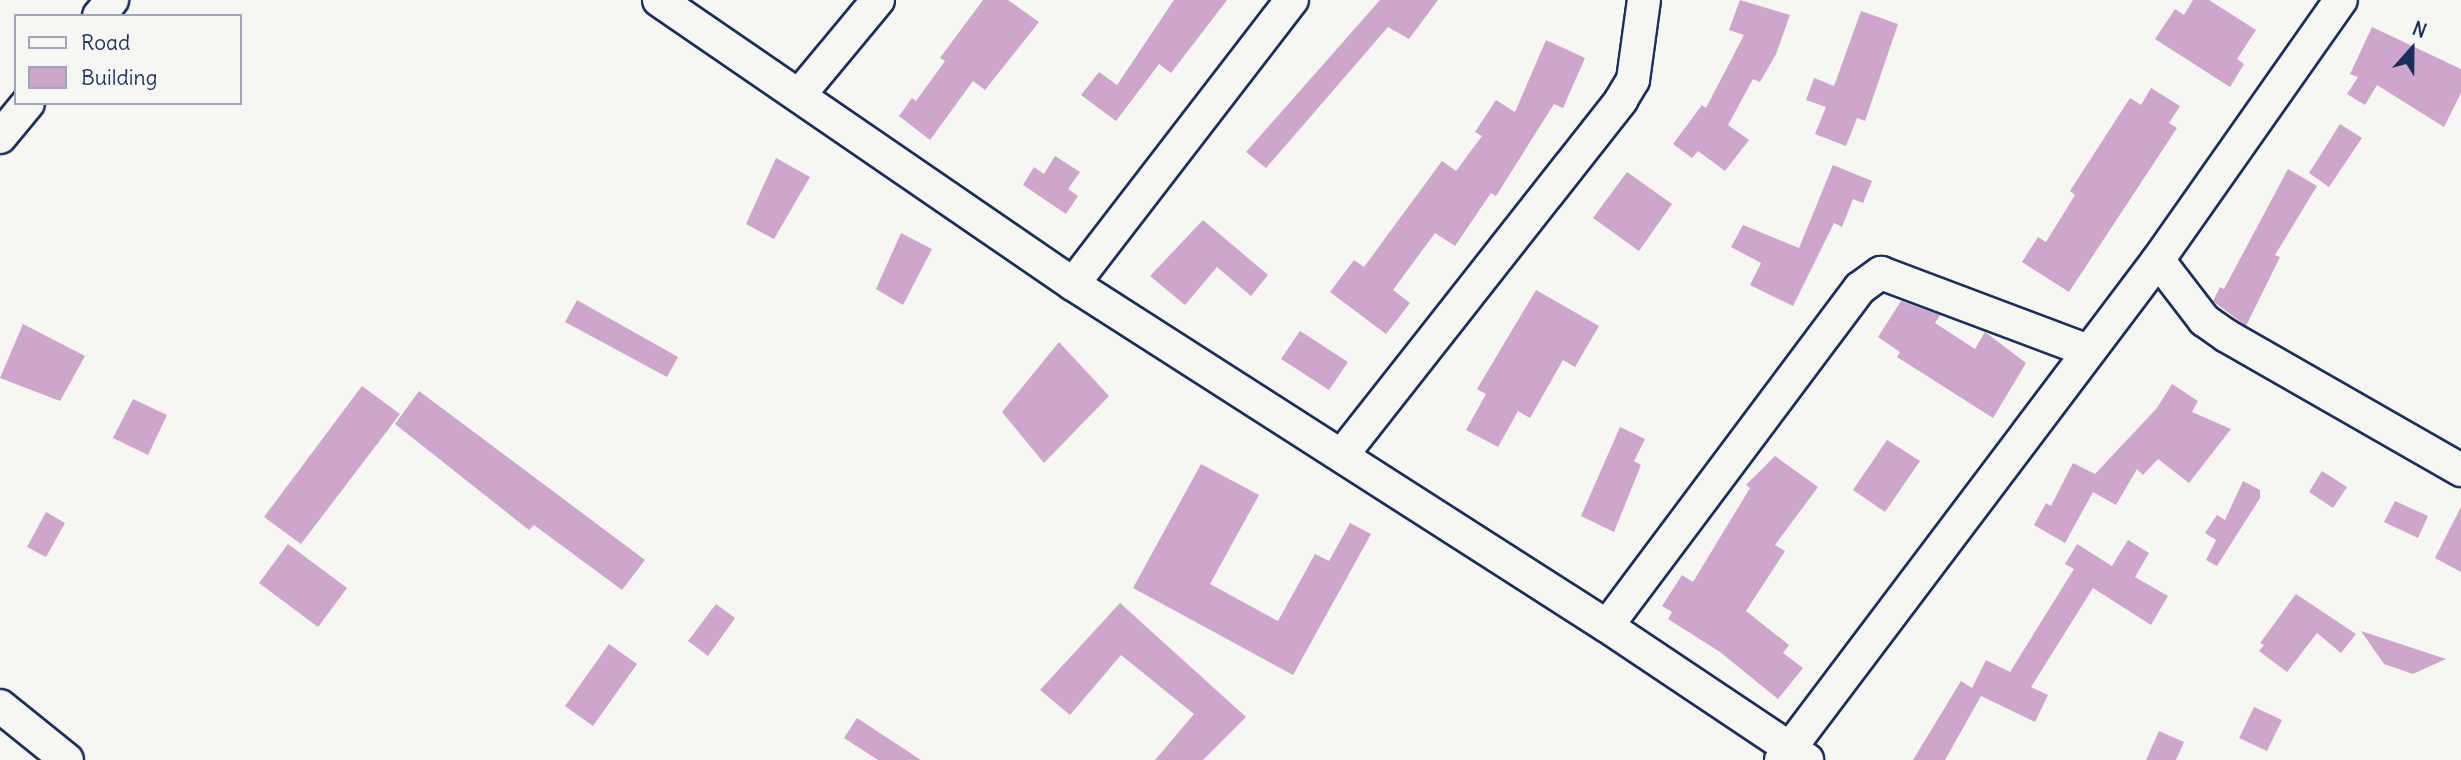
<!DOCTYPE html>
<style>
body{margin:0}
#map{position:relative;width:2461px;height:760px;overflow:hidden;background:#f6f6f2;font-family:Delius,sans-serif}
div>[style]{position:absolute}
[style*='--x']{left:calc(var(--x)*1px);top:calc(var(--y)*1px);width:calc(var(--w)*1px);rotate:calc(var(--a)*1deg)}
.building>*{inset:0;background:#cfa6cb}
.roads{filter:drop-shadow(2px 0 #1b2f5e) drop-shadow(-2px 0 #1b2f5e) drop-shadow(0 2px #1b2f5e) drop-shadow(0 -2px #1b2f5e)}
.minor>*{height:32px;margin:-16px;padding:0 16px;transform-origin:16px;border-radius:16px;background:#f6f6f2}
span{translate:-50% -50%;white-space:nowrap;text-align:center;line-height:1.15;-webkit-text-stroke:6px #f6f6f2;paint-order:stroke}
.legend{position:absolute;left:14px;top:14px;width:228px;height:91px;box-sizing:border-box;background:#f6f6f2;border:2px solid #9ea6b7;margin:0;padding:9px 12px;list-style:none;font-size:21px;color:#1b2f5e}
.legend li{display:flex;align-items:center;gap:14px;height:35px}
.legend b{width:35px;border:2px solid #9ea6b7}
.north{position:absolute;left:2377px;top:14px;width:70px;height:70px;-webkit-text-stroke:5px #f6f6f2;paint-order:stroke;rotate:21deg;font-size:19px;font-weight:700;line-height:28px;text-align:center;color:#1b2f5e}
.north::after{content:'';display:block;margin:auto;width:24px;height:32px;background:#1b2f5e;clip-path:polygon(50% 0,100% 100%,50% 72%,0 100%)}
</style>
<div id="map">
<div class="building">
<i style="clip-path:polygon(983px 0,1008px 0,1039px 22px,985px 90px,973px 81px,930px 140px,899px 116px,912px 98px,916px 101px,945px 61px,940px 58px)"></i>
<i style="clip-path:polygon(1174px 0,1227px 0,1171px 73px,1159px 64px,1116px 121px,1081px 95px,1099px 72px,1117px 85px)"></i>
<i style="clip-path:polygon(1380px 0,1438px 0,1409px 39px,1388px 27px,1266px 168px,1246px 152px)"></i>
<i style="clip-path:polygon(1740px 0,1790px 15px,1776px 54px,1760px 82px,1753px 79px,1728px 125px,1749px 140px,1725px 171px,1698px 151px,1692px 158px,1673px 144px,1702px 105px,1706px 108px,1744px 35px,1729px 30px)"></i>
<i style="clip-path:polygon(2193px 0,2209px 0,2256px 30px,2237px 59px,2244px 64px,2230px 87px,2155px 39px,2175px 9px,2184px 15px)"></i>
<i style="clip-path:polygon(1861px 11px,1898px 24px,1865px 121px,1857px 118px,1846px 146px,1815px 134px,1826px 107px,1806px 100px,1814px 78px,1834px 86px)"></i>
<i style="clip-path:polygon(2372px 27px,2461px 69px,2461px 93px,2444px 127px,2377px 85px,2365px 105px,2347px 94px,2358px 77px,2350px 74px)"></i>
<i style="clip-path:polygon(1546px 40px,1585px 58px,1563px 108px,1554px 104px,1496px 196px,1491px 193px,1455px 246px,1435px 233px,1393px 290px,1410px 303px,1386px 334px,1330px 292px,1354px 260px,1364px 267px,1442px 161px,1456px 171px,1482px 136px,1475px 132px,1496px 100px,1515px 112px)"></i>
<i style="clip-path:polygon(2151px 88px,2180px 106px,2169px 123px,2177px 128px,2069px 292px,2022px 262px,2038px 237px,2046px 242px,2075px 195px,2070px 191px,2130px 98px,2141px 105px)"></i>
<i style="clip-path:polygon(2340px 124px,2362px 138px,2329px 187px,2309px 173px)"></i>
<i style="clip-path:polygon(1055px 156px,1080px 172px,1068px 189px,1078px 196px,1066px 214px,1023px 185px,1034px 167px,1044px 174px)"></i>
<i style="clip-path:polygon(776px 158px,810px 177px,774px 239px,746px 224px)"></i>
<i style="clip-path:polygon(1833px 165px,1872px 181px,1863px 203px,1853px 199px,1842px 227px,1834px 223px,1793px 306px,1750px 285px,1761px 263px,1731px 247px,1743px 225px,1799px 248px)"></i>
<i style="clip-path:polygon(2288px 169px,2317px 186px,2275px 255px,2280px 257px,2246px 326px,2213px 301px,2220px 287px,2224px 289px)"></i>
<i style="clip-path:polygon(1627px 172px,1672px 204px,1639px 251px,1593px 218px)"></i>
<i style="clip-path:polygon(1203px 220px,1268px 275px,1251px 296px,1217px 267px,1185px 305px,1150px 276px)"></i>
<i style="clip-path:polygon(901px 233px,932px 249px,903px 305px,876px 289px)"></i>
<i style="clip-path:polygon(1536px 290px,1599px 326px,1575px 367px,1563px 360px,1530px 418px,1518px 411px,1498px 447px,1466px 430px,1486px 394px,1477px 389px)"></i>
<i style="clip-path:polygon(577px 300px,678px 357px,667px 377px,565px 322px)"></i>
<i style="clip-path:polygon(1901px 301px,1940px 315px,1935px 323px,1975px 349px,1985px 332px,2026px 363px,1993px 418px,1897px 357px,1900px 352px,1878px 337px)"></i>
<i style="clip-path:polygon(23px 324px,85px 356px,60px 401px,0 378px)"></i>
<i style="clip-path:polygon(1300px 331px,1348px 362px,1329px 390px,1281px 359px)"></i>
<i style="clip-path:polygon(1059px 342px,1109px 396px,1044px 463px,1002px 412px)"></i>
<i style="clip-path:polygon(2172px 384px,2198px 401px,2192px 412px,2231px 429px,2189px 483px,2158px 459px,2143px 475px,2137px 469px,2116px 505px,2093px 492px,2065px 543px,2034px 525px,2046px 503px,2051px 506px,2073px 463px,2095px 474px,2157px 408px)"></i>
<i style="clip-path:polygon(362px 386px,400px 414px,301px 544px,264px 517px)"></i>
<i style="clip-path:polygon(419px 391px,645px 560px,622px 590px,534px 525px,529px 530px,395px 424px)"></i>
<i style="clip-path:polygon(133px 399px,167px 415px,148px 455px,113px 438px)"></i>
<i style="clip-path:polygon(1620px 427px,1645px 439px,1634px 461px,1641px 465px,1614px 532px,1581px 516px)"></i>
<i style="clip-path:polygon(1887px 440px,1920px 461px,1885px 512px,1853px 490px)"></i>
<i style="clip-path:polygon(1775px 456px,1818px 487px,1775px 545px,1785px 551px,1746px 611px,1789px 645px,1783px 653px,1803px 668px,1778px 699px,1720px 652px,1668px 619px,1672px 612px,1662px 606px,1682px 575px,1693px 582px,1750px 488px,1746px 485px)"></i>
<i style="clip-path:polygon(1201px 464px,1259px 495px,1210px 584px,1278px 621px,1315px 554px,1329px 561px,1350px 523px,1371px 534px,1293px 675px,1133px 588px)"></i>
<i style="clip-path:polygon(2322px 471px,2347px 487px,2333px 508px,2309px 492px)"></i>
<i style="clip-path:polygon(2243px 481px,2260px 490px,2260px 498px,2217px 566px,2206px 560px,2216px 540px,2205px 533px,2217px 515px,2225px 520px)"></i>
<i style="clip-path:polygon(2395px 501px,2428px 516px,2418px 538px,2384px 522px)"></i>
<i style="clip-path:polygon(2461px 507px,2461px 572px,2435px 558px)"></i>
<i style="clip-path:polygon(46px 512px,65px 523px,46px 557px,27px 547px)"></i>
<i style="clip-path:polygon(2128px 540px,2149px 553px,2135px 577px,2168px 596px,2151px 625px,2093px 588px,2031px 687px,2048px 695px,2035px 722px,1981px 696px,1945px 760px,1913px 760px,1961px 681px,1972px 688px,1986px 660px,2010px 672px,2074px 569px,2065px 564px,2077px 544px,2112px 566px)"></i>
<i style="clip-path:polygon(288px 544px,347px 588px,318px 627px,259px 583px)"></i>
<i style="clip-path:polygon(2296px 594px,2356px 634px,2341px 653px,2317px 633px,2287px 672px,2259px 651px,2264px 645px,2260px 643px)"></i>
<i style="clip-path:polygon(1120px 603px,1246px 717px,1203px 760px,1155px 760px,1194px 714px,1121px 655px,1070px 715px,1040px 690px)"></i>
<i style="clip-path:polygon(716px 604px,735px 618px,708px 656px,688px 641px)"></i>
<i style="clip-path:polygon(2361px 631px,2446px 659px,2413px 674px,2384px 664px)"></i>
<i style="clip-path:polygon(609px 644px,637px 664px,593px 726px,565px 706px)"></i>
<i style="clip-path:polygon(2254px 707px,2282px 720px,2267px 751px,2239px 738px)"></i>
<i style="clip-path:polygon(857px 718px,921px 760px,878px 760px,844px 738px)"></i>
<i style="clip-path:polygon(2159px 731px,2184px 742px,2176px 760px,2146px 760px)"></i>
</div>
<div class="roads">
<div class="minor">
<i style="--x:659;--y:0;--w:502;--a:34.45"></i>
<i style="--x:1073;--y:284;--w:634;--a:32.64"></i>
<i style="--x:1607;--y:626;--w:241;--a:33.8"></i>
<i style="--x:99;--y:16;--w:21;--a:-51"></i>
<i style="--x:800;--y:94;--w:122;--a:-50.3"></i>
<i style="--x:0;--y:137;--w:44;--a:-50.5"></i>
<i style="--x:2158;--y:260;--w:76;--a:52.5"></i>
<i style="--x:2204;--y:320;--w:28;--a:35"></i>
<i style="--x:2227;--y:336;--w:270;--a:29.8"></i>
<i style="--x:1073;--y:284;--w:359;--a:-52.4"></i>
<i style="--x:1342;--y:455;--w:452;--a:-51.8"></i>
<i style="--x:1621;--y:100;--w:23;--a:-59"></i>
<i style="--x:1633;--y:80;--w:81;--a:-82.2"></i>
<i style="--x:1607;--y:626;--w:422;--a:-53.2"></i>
<i style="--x:1860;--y:288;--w:26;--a:-36"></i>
<i style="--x:1881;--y:273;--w:222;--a:20.6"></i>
<i style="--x:0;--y:706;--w:86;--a:38.9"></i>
<i style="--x:1781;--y:760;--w:626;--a:-52.98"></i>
<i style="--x:2158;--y:260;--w:318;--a:-54.9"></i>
</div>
</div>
<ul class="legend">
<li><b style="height:9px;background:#f6f6f2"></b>Road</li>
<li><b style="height:19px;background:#cfa6cb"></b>Building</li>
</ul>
<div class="north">N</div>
</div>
